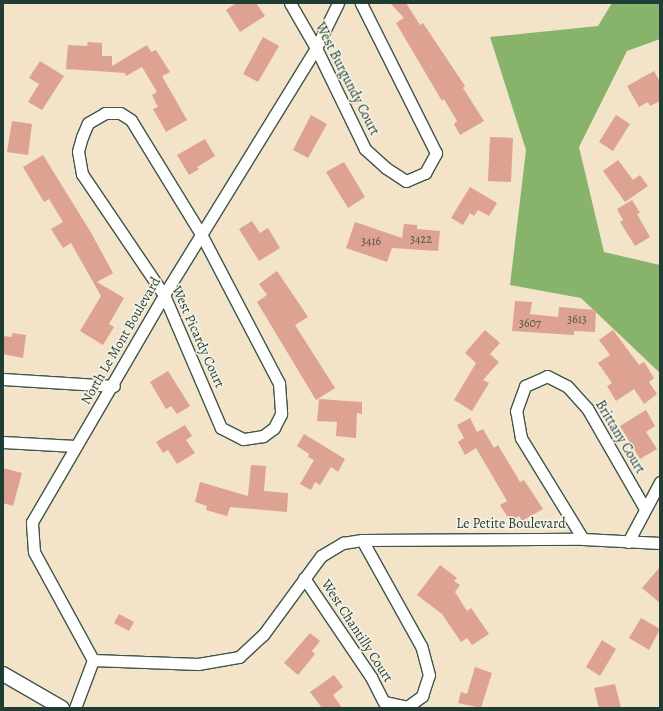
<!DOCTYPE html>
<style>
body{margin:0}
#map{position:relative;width:663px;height:711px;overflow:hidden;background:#f3e3c9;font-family:Alegreya,serif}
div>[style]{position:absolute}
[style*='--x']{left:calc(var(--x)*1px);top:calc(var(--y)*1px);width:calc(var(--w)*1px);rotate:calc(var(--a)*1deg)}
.forest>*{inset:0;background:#88b36b}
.building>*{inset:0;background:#dda291}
.roads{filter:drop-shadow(1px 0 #3f564a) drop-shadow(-1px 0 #3f564a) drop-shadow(0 1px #3f564a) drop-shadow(0 -1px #3f564a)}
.minor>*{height:11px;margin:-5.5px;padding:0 5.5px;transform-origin:5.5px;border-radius:5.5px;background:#fff}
.tertiary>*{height:14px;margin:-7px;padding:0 7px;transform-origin:7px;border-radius:7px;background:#fff}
span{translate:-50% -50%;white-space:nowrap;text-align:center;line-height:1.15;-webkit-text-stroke:3px #f7f3e8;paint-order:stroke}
.number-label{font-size:12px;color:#4e564b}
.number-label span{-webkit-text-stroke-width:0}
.street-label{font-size:14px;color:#1f3d34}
.frame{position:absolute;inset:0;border:4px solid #1f3d34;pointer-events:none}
</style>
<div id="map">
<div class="forest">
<i style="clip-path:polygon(612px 3px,660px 3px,660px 39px,627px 51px,579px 147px,604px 252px,660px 265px,660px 373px,581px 298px,510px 285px,526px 150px,490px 37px,598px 26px)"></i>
</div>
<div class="building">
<i style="clip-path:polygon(236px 3px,256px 3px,265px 16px,240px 32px,226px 10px)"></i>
<i style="clip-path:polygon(390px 3px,406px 3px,420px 25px,423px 23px,465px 86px,463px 88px,484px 121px,460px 135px,454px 124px,457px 121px,444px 99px,442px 101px,396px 23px,404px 18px)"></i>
<i style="clip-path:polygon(263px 37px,279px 46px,258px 82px,243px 74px)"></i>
<i style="clip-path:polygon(88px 42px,102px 43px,102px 56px,112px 56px,112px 66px,147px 45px,151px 52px,156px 50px,170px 72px,162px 76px,187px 120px,166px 132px,153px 109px,158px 107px,152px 95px,157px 92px,142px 67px,126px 76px,125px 73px,66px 69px,68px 45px,87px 46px)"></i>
<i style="clip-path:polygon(40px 61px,64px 76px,42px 110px,28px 102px,39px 84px,29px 78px)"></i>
<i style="clip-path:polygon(654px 71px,660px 82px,660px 101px,650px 106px,648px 102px,639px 107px,627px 86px)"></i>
<i style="clip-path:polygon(311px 115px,327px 124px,308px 158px,293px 150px)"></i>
<i style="clip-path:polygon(616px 115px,630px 124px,613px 151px,599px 142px)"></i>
<i style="clip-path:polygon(12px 121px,32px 124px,28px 155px,7px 152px)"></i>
<i style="clip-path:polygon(490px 137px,513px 138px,511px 182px,488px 181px)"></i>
<i style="clip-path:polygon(205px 139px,215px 156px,197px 167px,199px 169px,189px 175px,177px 155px)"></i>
<i style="clip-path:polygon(43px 155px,90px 231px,113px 273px,97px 282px,124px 298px,109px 324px,114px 327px,103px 345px,80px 331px,101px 296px,71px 243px,63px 248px,51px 229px,63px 222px,49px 199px,44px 202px,23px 167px)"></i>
<i style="clip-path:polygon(618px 160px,633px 180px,640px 175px,648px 186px,625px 202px,603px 171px)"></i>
<i style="clip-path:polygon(344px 162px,365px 197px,348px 208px,326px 172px)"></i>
<i style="clip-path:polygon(470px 187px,497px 203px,489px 216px,478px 210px,474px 216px,470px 213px,463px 225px,451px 218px)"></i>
<i style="clip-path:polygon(632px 200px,640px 213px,637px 214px,650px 237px,635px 246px,620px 222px,623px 220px,617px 209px)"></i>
<i style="clip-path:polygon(252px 221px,260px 233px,268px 228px,280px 248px,259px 261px,239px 229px)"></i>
<i style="clip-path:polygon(355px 222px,402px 238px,404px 224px,417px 225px,417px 229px,440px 231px,438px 251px,392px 248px,387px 262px,346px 248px)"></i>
<i style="clip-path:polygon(277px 271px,308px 317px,295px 325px,335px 388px,316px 400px,257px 302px,267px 295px,259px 284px)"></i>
<i style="clip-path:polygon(515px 301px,532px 302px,530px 314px,558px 317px,559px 307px,596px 310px,595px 332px,574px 331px,574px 335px,512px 331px)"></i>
<i style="clip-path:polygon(485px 330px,500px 343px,490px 354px,499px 362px,483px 380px,489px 383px,472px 411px,454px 400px,476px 363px,465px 353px)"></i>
<i style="clip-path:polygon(613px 330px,639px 365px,644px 362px,654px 378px,649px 382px,657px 394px,644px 404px,634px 389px,616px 401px,607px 386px,612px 383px,598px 363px,610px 355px,599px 340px)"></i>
<i style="clip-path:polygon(12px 333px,26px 335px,23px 358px,3px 354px,3px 336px,12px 337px)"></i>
<i style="clip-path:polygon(168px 371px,190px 406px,177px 414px,171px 406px,166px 409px,150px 382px)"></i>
<i style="clip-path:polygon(319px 399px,362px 402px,362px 414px,357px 413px,356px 438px,336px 436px,337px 422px,317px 421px)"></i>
<i style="clip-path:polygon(646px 410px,655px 426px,646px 432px,657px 449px,640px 459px,620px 426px)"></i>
<i style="clip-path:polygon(470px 418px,477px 432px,483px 429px,494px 448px,498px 445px,520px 482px,524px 480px,543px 509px,522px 521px,519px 516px,510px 521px,500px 505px,507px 501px,476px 448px,465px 455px,458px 442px,464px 438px,457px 425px)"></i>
<i style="clip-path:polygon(185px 425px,192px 436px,186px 440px,195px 453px,177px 464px,168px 450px,163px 453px,156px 442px)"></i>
<i style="clip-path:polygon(304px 434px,345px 459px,338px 472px,331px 467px,320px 485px,315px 482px,311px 490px,300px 484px,314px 460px,308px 457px,309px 454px,297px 446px)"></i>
<i style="clip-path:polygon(251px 465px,266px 466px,264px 491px,288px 493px,287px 512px,230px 507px,227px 516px,206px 510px,207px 506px,195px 502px,200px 482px,248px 496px)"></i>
<i style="clip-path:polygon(3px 468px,22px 473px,13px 506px,3px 503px)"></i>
<i style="clip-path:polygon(440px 565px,457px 578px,454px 581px,460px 585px,455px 592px,467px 611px,471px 608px,489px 634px,472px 645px,467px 638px,461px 642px,442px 614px,417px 595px)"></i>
<i style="clip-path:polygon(660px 567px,660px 603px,642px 588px)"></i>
<i style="clip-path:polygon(119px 614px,134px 622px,129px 631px,114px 623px)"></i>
<i style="clip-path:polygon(641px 618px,660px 629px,649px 650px,629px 638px)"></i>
<i style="clip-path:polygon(310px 633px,320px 641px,312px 651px,315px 654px,298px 675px,284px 663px)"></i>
<i style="clip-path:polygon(602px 640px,616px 649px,600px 676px,586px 667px)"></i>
<i style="clip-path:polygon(475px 667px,492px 673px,481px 708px,458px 703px,461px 692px,467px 694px)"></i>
<i style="clip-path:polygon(334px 675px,343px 687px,333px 695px,342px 708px,322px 708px,310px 692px)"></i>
<i style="clip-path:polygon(615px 684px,621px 708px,599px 708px,594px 688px)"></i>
</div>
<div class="roads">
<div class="minor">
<i style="--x:290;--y:3;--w:52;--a:60"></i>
<i style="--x:316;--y:48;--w:112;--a:64.1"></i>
<i style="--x:365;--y:149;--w:28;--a:42"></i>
<i style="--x:386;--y:168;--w:24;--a:33"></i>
<i style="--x:406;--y:181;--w:21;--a:-23"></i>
<i style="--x:425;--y:173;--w:23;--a:-61"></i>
<i style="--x:436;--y:153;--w:168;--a:-116.6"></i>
<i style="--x:105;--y:113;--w:15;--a:0"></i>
<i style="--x:120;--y:113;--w:13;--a:32"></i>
<i style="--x:131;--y:120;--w:136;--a:58.5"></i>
<i style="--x:202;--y:236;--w:166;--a:62.4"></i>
<i style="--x:279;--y:383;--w:31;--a:86"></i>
<i style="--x:281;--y:414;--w:16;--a:117"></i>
<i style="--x:274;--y:428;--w:14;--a:144"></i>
<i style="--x:263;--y:436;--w:20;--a:171"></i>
<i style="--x:243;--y:439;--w:25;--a:-153"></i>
<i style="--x:221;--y:428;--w:145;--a:-113.2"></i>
<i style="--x:164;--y:295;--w:146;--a:-124.1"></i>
<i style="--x:82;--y:174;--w:23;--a:-100"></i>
<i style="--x:78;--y:151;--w:15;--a:-74"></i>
<i style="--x:82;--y:137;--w:15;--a:-67"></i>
<i style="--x:88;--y:123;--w:20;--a:-30"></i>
<i style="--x:3;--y:379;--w:111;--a:3.6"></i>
<i style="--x:3;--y:442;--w:72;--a:3.2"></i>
<i style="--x:583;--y:539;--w:119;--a:-121.5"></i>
<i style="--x:521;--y:438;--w:27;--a:-100"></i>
<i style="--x:516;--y:411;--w:27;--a:-70"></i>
<i style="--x:525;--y:386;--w:24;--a:-24"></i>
<i style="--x:547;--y:376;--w:22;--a:27"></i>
<i style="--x:567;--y:386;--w:30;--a:48"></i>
<i style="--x:587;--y:408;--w:116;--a:60.1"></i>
<i style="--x:628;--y:542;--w:68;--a:-61.9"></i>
<i style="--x:304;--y:578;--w:120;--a:55.9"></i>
<i style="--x:371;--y:677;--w:28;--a:63"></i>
<i style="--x:384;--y:702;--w:24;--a:12"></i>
<i style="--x:407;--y:707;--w:19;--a:-36"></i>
<i style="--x:422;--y:696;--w:22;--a:-72"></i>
<i style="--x:429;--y:675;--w:30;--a:-105"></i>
<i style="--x:421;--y:646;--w:121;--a:-119.1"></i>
<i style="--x:93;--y:660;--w:123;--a:-118.6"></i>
<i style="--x:34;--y:552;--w:30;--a:-94"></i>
<i style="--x:32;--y:522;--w:263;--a:-59.8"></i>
<i style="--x:164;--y:295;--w:290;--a:-58.4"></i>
<i style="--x:316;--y:48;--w:50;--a:-63.9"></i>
<i style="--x:75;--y:708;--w:51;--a:-69.4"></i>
<i style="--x:93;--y:660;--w:105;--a:2.2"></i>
<i style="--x:198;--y:664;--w:42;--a:-9.7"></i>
<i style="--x:239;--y:657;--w:33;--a:-43"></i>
<i style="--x:263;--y:635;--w:98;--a:-53.7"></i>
<i style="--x:321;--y:556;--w:26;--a:-31"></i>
<i style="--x:343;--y:543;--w:19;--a:-9"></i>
<i style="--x:362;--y:540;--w:221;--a:-0.3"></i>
<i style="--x:583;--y:539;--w:77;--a:3"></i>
</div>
<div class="tertiary">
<i style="--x:3;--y:674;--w:68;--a:30"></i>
</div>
</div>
<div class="number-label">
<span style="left:421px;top:240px">3422</span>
<span style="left:371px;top:242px">3416</span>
<span style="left:577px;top:320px">3613</span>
<span style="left:530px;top:324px">3607</span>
</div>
<div class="street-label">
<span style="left:347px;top:79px;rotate:63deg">West Burgundy Court</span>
<span style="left:198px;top:337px;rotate:66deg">West Picardy Court</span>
<span style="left:121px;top:341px;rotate:-60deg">North Le Mont Boulevard</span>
<span style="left:620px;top:437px;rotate:59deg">Brittany Court</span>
<span style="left:511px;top:524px">Le Petite Boulevard</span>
<span style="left:357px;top:631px;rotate:57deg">West Chantilly Court</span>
</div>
<div class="frame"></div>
</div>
